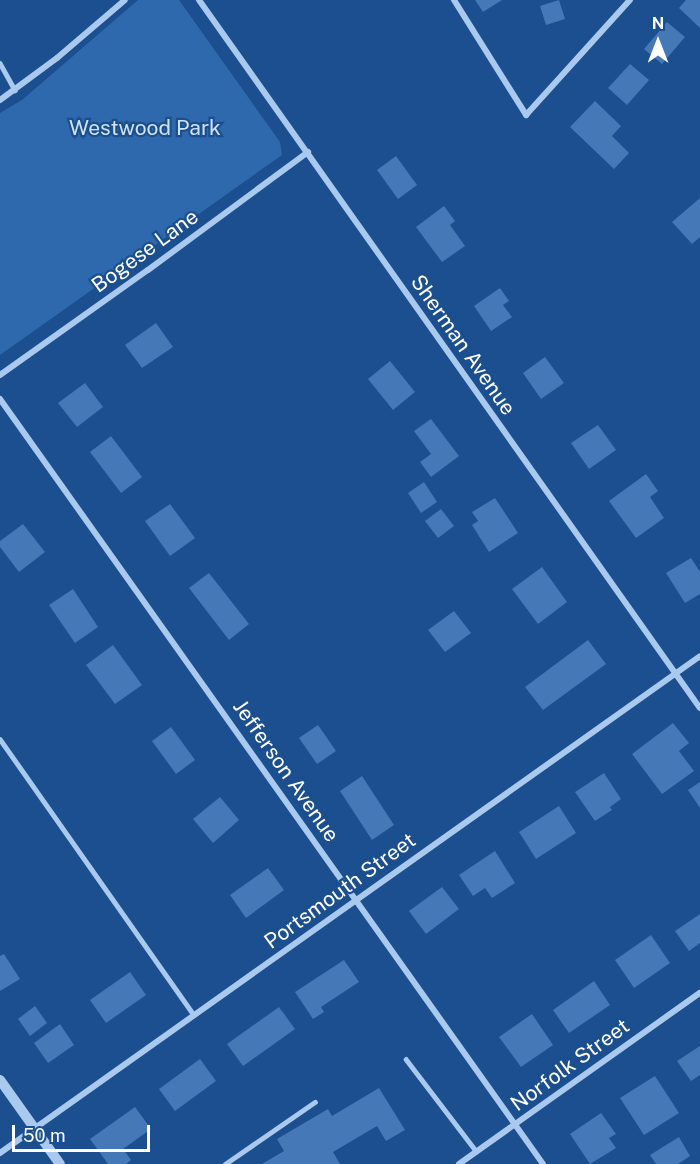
<!DOCTYPE html>
<style>
body{margin:0}
#map{position:relative;width:700px;height:1164px;overflow:hidden;background:#1b4f8f;font-family:"Public Sans",sans-serif}
div>[style]{position:absolute}
[style*='--x']{left:calc(var(--x)*1px);top:calc(var(--y)*1px);width:calc(var(--w)*1px);rotate:calc(var(--a)*1deg)}
.green>*{inset:0;background:#2e69ad}
.building>*{inset:0;background:#4478b7}
.service>*{height:4.5px;margin:-2.25px;padding:0 2.25px;transform-origin:2.25px;border-radius:2.25px;background:#a9c9ee}
.minor>*{height:6px;margin:-3px;padding:0 3px;transform-origin:3px;border-radius:3px;background:#a9c9ee}
.tertiary>*{height:10px;margin:-5px;padding:0 5px;transform-origin:5px;border-radius:5px;background:#a9c9ee}
span{translate:-50% -50%;white-space:nowrap;text-align:center;line-height:1.15;-webkit-text-stroke:4.5px #1b4f8f;paint-order:stroke}
.park-label{font-size:21px;color:#cfe3fa}
.street-label{font-size:21px;color:#fff}
.north{position:absolute;left:628px;top:12px;width:60px;height:60px;-webkit-text-stroke:4px #1b4f8f;paint-order:stroke;rotate:0deg;font-size:16px;font-weight:700;line-height:24px;text-align:center;color:#fff}
.north::after{content:'';display:block;margin:auto;width:21px;height:27px;background:#fff;clip-path:polygon(50% 0,100% 100%,50% 72%,0 100%)}
.scale{position:absolute;left:12px;top:1125px;width:138px;height:27px;box-sizing:border-box;border:3px solid #fff;border-top:0;padding-left:8px;font-size:18px;line-height:21px;white-space:nowrap;color:#fff;-webkit-text-stroke:4px #1b4f8f;paint-order:stroke}
</style>
<div id="map">
<div class="green">
<i style="clip-path:polygon(138px 0,179px 0,280px 142px,282px 155px,0 355px,0 113px,22px 100px)"></i>
</div>
<div class="building">
<i style="clip-path:polygon(475px 0,502px 0,483px 12px)"></i>
<i style="clip-path:polygon(559px 0,565px 19px,546px 25px,540px 6px)"></i>
<i style="clip-path:polygon(686px 0,700px 0,700px 28px,679px 8px)"></i>
<i style="clip-path:polygon(667px 22px,685px 37px,662px 64px,644px 49px)"></i>
<i style="clip-path:polygon(630px 64px,649px 80px,627px 105px,608px 88px)"></i>
<i style="clip-path:polygon(595px 101px,621px 126px,612px 136px,629px 153px,614px 169px,570px 127px)"></i>
<i style="clip-path:polygon(396px 156px,417px 185px,398px 199px,377px 170px)"></i>
<i style="clip-path:polygon(700px 198px,700px 237px,692px 244px,672px 222px)"></i>
<i style="clip-path:polygon(444px 206px,455px 221px,450px 225px,465px 246px,442px 262px,416px 227px)"></i>
<i style="clip-path:polygon(500px 288px,509px 301px,503px 305px,512px 317px,491px 331px,474px 306px)"></i>
<i style="clip-path:polygon(156px 323px,173px 347px,142px 368px,125px 345px)"></i>
<i style="clip-path:polygon(545px 357px,564px 383px,541px 399px,523px 373px)"></i>
<i style="clip-path:polygon(390px 361px,415px 392px,393px 410px,368px 379px)"></i>
<i style="clip-path:polygon(85px 383px,103px 407px,77px 427px,58px 403px)"></i>
<i style="clip-path:polygon(431px 419px,459px 456px,431px 477px,420px 462px,431px 454px,414px 431px)"></i>
<i style="clip-path:polygon(598px 425px,616px 450px,589px 469px,571px 443px)"></i>
<i style="clip-path:polygon(111px 436px,142px 477px,121px 493px,90px 452px)"></i>
<i style="clip-path:polygon(646px 474px,658px 491px,650px 497px,664px 518px,636px 538px,609px 501px)"></i>
<i style="clip-path:polygon(424px 482px,437px 502px,421px 513px,408px 493px)"></i>
<i style="clip-path:polygon(495px 498px,518px 533px,489px 552px,472px 525px,478px 521px,472px 512px)"></i>
<i style="clip-path:polygon(170px 504px,195px 538px,170px 556px,145px 521px)"></i>
<i style="clip-path:polygon(441px 509px,454px 526px,438px 538px,425px 521px)"></i>
<i style="clip-path:polygon(23px 524px,45px 552px,19px 572px,0 547px,0 541px)"></i>
<i style="clip-path:polygon(691px 558px,700px 572px,700px 594px,685px 603px,666px 573px)"></i>
<i style="clip-path:polygon(542px 567px,567px 602px,538px 624px,512px 589px)"></i>
<i style="clip-path:polygon(209px 573px,249px 624px,229px 640px,189px 588px)"></i>
<i style="clip-path:polygon(73px 589px,98px 627px,75px 643px,49px 605px)"></i>
<i style="clip-path:polygon(454px 611px,471px 633px,445px 652px,428px 630px)"></i>
<i style="clip-path:polygon(588px 640px,606px 664px,543px 710px,525px 687px)"></i>
<i style="clip-path:polygon(113px 645px,142px 685px,115px 704px,86px 665px)"></i>
<i style="clip-path:polygon(673px 723px,689px 743px,679px 751px,694px 771px,662px 794px,632px 754px)"></i>
<i style="clip-path:polygon(318px 725px,336px 751px,317px 764px,299px 738px)"></i>
<i style="clip-path:polygon(171px 727px,195px 760px,176px 774px,152px 741px)"></i>
<i style="clip-path:polygon(604px 773px,621px 799px,610px 807px,612px 810px,595px 821px,575px 792px)"></i>
<i style="clip-path:polygon(362px 776px,394px 825px,372px 840px,340px 791px)"></i>
<i style="clip-path:polygon(700px 782px,700px 808px,688px 790px)"></i>
<i style="clip-path:polygon(220px 797px,239px 820px,213px 843px,193px 819px)"></i>
<i style="clip-path:polygon(559px 806px,576px 833px,536px 859px,519px 832px)"></i>
<i style="clip-path:polygon(495px 851px,515px 883px,492px 898px,485px 888px,473px 896px,459px 875px)"></i>
<i style="clip-path:polygon(268px 868px,284px 890px,246px 918px,230px 895px)"></i>
<i style="clip-path:polygon(442px 887px,459px 909px,426px 934px,409px 911px)"></i>
<i style="clip-path:polygon(700px 914px,700px 943px,689px 951px,675px 931px)"></i>
<i style="clip-path:polygon(651px 935px,670px 963px,634px 988px,615px 960px)"></i>
<i style="clip-path:polygon(4px 954px,20px 979px,0 991px,0 956px)"></i>
<i style="clip-path:polygon(344px 960px,359px 982px,321px 1007px,324px 1012px,313px 1019px,295px 992px)"></i>
<i style="clip-path:polygon(130px 972px,146px 995px,106px 1023px,90px 1000px)"></i>
<i style="clip-path:polygon(594px 981px,610px 1005px,569px 1033px,553px 1010px)"></i>
<i style="clip-path:polygon(35px 1006px,47px 1023px,30px 1036px,18px 1019px)"></i>
<i style="clip-path:polygon(279px 1007px,295px 1029px,243px 1066px,227px 1044px)"></i>
<i style="clip-path:polygon(532px 1014px,553px 1045px,521px 1067px,499px 1037px)"></i>
<i style="clip-path:polygon(60px 1024px,74px 1045px,48px 1063px,34px 1043px)"></i>
<i style="clip-path:polygon(700px 1046px,700px 1075px,691px 1081px,677px 1061px)"></i>
<i style="clip-path:polygon(200px 1059px,216px 1081px,175px 1111px,159px 1089px)"></i>
<i style="clip-path:polygon(655px 1076px,679px 1113px,644px 1135px,620px 1098px)"></i>
<i style="clip-path:polygon(379px 1088px,405px 1130px,386px 1141px,377px 1126px,333px 1152px,340px 1164px,262px 1164px,284px 1151px,277px 1139px,328px 1109px,332px 1116px)"></i>
<i style="clip-path:polygon(135px 1107px,151px 1129px,123px 1149px,131px 1160px,126px 1164px,108px 1164px,90px 1139px)"></i>
<i style="clip-path:polygon(601px 1113px,616px 1134px,609px 1138px,616px 1148px,590px 1164px,570px 1134px)"></i>
<i style="clip-path:polygon(679px 1137px,690px 1156px,678px 1164px,656px 1164px,650px 1155px)"></i>
</div>
<div class="service">
<i style="--x:0;--y:63;--w:31;--a:61"></i>
<i style="--x:0;--y:739;--w:337;--a:54.9"></i>
<i style="--x:406;--y:1059;--w:116;--a:52.7"></i>
<i style="--x:225;--y:1164;--w:109;--a:-34.6"></i>
</div>
<div class="minor">
<i style="--x:199;--y:0;--w:867;--a:54.72"></i>
<i style="--x:454;--y:0;--w:136;--a:57.9"></i>
<i style="--x:526;--y:115;--w:155;--a:-47.9"></i>
<i style="--x:0;--y:100;--w:71;--a:-36.4"></i>
<i style="--x:57;--y:58;--w:89;--a:-40.5"></i>
<i style="--x:0;--y:375;--w:181;--a:-35.4"></i>
<i style="--x:148;--y:270;--w:199;--a:-36.4"></i>
<i style="--x:0;--y:399;--w:938;--a:54.63"></i>
<i style="--x:0;--y:1153;--w:858;--a:-35.37"></i>
<i style="--x:459;--y:1164;--w:296;--a:-35.4"></i>
</div>
<div class="tertiary">
<i style="--x:0;--y:1080;--w:103;--a:54.5"></i>
</div>
<div class="park-label">
<span style="left:145px;top:128px">Westwood Park</span>
</div>
<div class="street-label">
<span style="left:145px;top:251px;rotate:-36deg">Bogese Lane</span>
<span style="left:463px;top:345px;rotate:55deg">Sherman Avenue</span>
<span style="left:286px;top:771px;rotate:55deg">Jefferson Avenue</span>
<span style="left:340px;top:891px;rotate:-36deg">Portsmouth Street</span>
<span style="left:570px;top:1065px;rotate:-36deg">Norfolk Street</span>
</div>
<div class="north">N</div>
<div class="scale">50 m</div>
</div>
